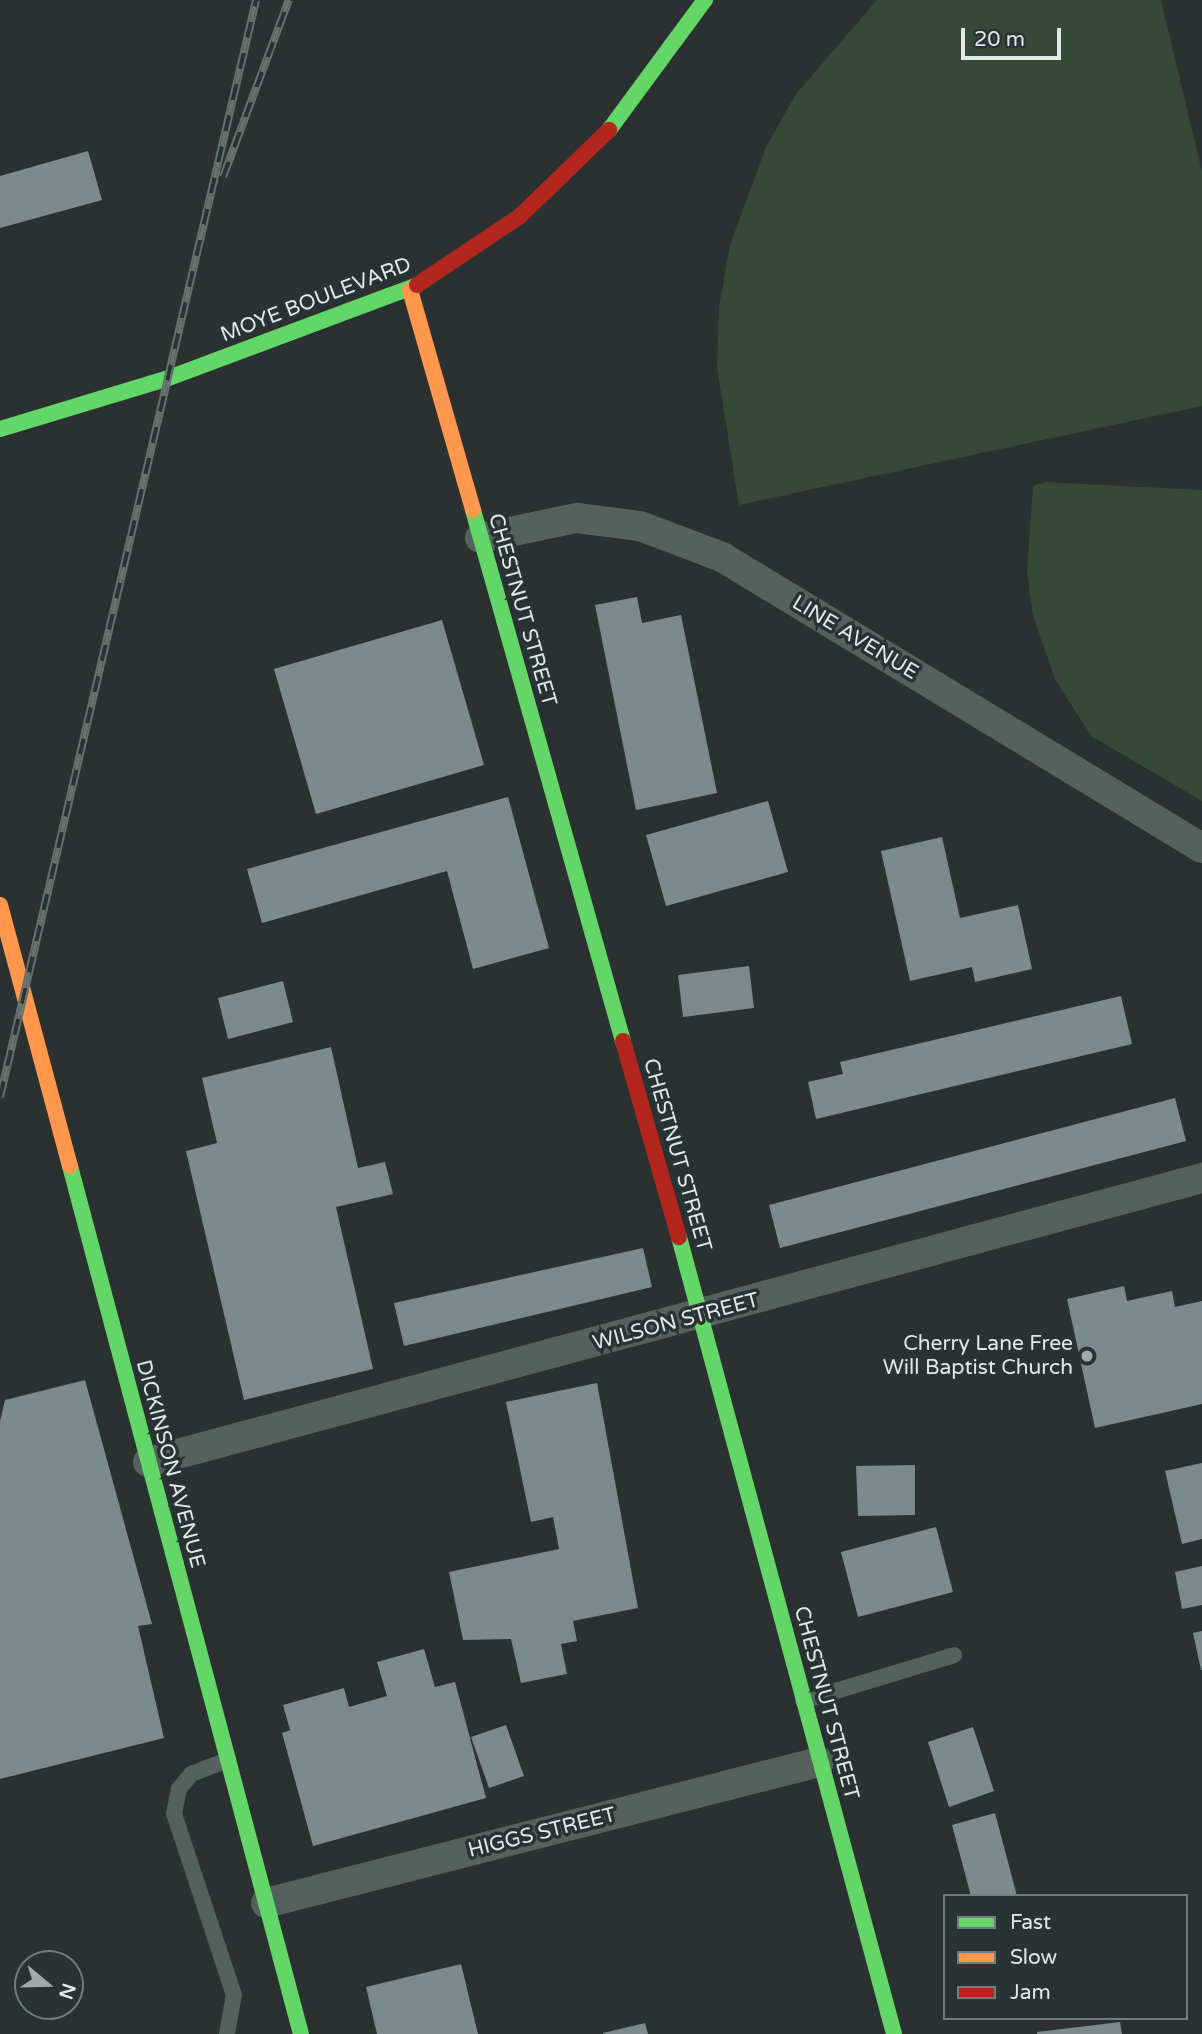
<!DOCTYPE html>
<style>
body{margin:0}
#map{position:relative;width:1202px;height:2034px;overflow:hidden;background:#2b3131;font-family:"Varela Round",sans-serif}
div>[style]{position:absolute}
[style*='--x']{left:calc(var(--x)*1px);top:calc(var(--y)*1px);width:calc(var(--w)*1px);rotate:calc(var(--a)*1deg)}
.green>*{inset:0;background:#364836}
.building>*{inset:0;background:#7b8a8d}
.lane>*{height:16px;margin:-8px;padding:0 8px;transform-origin:8px;border-radius:8px;background:#54625d}
.street>*{height:30px;margin:-15px;padding:0 15px;transform-origin:15px;border-radius:15px;background:#54625d}
.fast>*{height:16px;margin:-8px;padding:0 8px;transform-origin:8px;border-radius:8px;background:#63d668}
.slow>*{height:16px;margin:-8px;padding:0 8px;transform-origin:8px;border-radius:8px;background:#ff974d}
.jam>*{height:16px;margin:-8px;padding:0 8px;transform-origin:8px;border-radius:8px;background:#b3261e}
.rail>*{height:8px;margin-top:-4px;transform-origin:0;background:repeating-linear-gradient(90deg,#283433 0 16px,#66706d 0 32px);box-sizing:border-box;border-block:2px solid #66706d}
.dots>*{width:19px;height:19px;translate:-50% -50%;box-sizing:border-box;border:4px solid #283433;border-radius:50%}
span{translate:-50% -50%;white-space:nowrap;text-align:center;line-height:1.15;-webkit-text-stroke:7px #283433;paint-order:stroke}
.street-label{font-size:21px;color:#e2e9e8}
.poi-label{font-size:21px;color:#e2e9e8}
.right{translate:-100% -50%;text-align:right}
.legend{position:absolute;left:943px;top:1894px;width:245px;height:126px;box-sizing:border-box;background:#283433;border:2px solid #727c7b;margin:0;padding:9px 12px;list-style:none;font-size:21px;color:#e2e9e8}
.legend li{display:flex;align-items:center;gap:14px;height:35px}
.legend b{width:35px;border:2px solid #727c7b}
.north{position:absolute;left:14px;top:1950px;width:70px;height:70px;box-sizing:border-box;background:#283433;border:2px solid #727c7b;border-radius:50%;rotate:109deg;font-size:19px;font-weight:700;line-height:28px;text-align:center;color:#e2e9e8}
.north::after{content:'';display:block;margin:auto;width:24px;height:32px;background:#a2a9a8;clip-path:polygon(50% 0,100% 100%,50% 72%,0 100%)}
.scale{position:absolute;left:961px;top:28px;width:100px;height:32px;box-sizing:border-box;border:4px solid #e2e9e8;border-top:0;padding-left:9px;font-size:21px;line-height:24px;white-space:nowrap;color:#e2e9e8;-webkit-text-stroke:5px #283433;paint-order:stroke}
</style>
<div id="map">
<div class="green">
<i style="clip-path:polygon(877px 0,1161px 0,1202px 172px,1202px 406px,739px 505px,717px 368px,719px 306px,730px 245px,766px 147px,796px 94px)"></i>
<i style="clip-path:polygon(1045px 482px,1202px 490px,1202px 801px,1091px 736px,1055px 679px,1033px 616px,1027px 571px,1033px 486px)"></i>
</div>
<div class="building">
<i style="clip-path:polygon(88px 151px,102px 200px,0 228px,0 176px)"></i>
<i style="clip-path:polygon(637px 597px,642px 623px,681px 615px,717px 793px,636px 810px,595px 605px)"></i>
<i style="clip-path:polygon(442px 620px,484px 765px,316px 814px,274px 669px)"></i>
<i style="clip-path:polygon(508px 797px,549px 948px,473px 969px,447px 871px,262px 923px,247px 869px)"></i>
<i style="clip-path:polygon(768px 801px,788px 872px,666px 906px,646px 835px)"></i>
<i style="clip-path:polygon(942px 837px,960px 918px,1018px 905px,1032px 969px,975px 982px,972px 967px,910px 981px,881px 851px)"></i>
<i style="clip-path:polygon(749px 966px,754px 1008px,683px 1017px,678px 975px)"></i>
<i style="clip-path:polygon(283px 981px,293px 1022px,228px 1039px,218px 998px)"></i>
<i style="clip-path:polygon(1121px 996px,1132px 1044px,816px 1119px,808px 1082px,843px 1074px,840px 1062px)"></i>
<i style="clip-path:polygon(331px 1047px,358px 1168px,385px 1162px,393px 1194px,336px 1207px,373px 1369px,244px 1400px,186px 1151px,217px 1143px,202px 1078px)"></i>
<i style="clip-path:polygon(1175px 1098px,1186px 1141px,780px 1248px,769px 1205px)"></i>
<i style="clip-path:polygon(643px 1248px,652px 1287px,404px 1346px,394px 1303px)"></i>
<i style="clip-path:polygon(1124px 1286px,1127px 1301px,1172px 1291px,1175px 1307px,1202px 1301px,1202px 1404px,1095px 1428px,1067px 1299px)"></i>
<i style="clip-path:polygon(85px 1380px,152px 1624px,138px 1626px,164px 1738px,0 1779px,0 1421px,5px 1400px)"></i>
<i style="clip-path:polygon(597px 1383px,638px 1608px,573px 1621px,577px 1641px,561px 1644px,567px 1674px,521px 1683px,511px 1639px,463px 1640px,449px 1572px,559px 1549px,553px 1517px,531px 1522px,506px 1402px)"></i>
<i style="clip-path:polygon(1202px 1463px,1202px 1539px,1182px 1544px,1165px 1471px)"></i>
<i style="clip-path:polygon(915px 1465px,915px 1515px,858px 1516px,856px 1466px)"></i>
<i style="clip-path:polygon(936px 1527px,953px 1592px,858px 1617px,841px 1552px)"></i>
<i style="clip-path:polygon(1202px 1566px,1202px 1605px,1182px 1609px,1175px 1572px)"></i>
<i style="clip-path:polygon(1202px 1631px,1202px 1670px,1201px 1670px,1193px 1633px)"></i>
<i style="clip-path:polygon(424px 1649px,435px 1687px,455px 1682px,486px 1798px,313px 1846px,282px 1733px,290px 1730px,283px 1705px,344px 1688px,349px 1707px,387px 1696px,377px 1662px)"></i>
<i style="clip-path:polygon(506px 1725px,524px 1776px,489px 1788px,471px 1737px)"></i>
<i style="clip-path:polygon(973px 1727px,994px 1791px,949px 1807px,928px 1742px)"></i>
<i style="clip-path:polygon(995px 1813px,1017px 1896px,971px 1896px,952px 1825px)"></i>
<i style="clip-path:polygon(461px 1964px,478px 2034px,377px 2034px,366px 1987px)"></i>
<i style="clip-path:polygon(1120px 2022px,1122px 2034px,1037px 2034px,1037px 2032px)"></i>
<i style="clip-path:polygon(645px 2023px,648px 2034px,603px 2034px,603px 2033px)"></i>
</div>
<div class="lane">
<i style="--x:803;--y:1701;--w:158;--a:-16.9"></i>
<i style="--x:227;--y:2034;--w:40;--a:-80"></i>
<i style="--x:234;--y:1995;--w:191;--a:-108.3"></i>
<i style="--x:174;--y:1814;--w:25;--a:-79"></i>
<i style="--x:179;--y:1789;--w:19;--a:-51"></i>
<i style="--x:191;--y:1774;--w:40;--a:-21"></i>
</div>
<div class="street">
<i style="--x:480;--y:538;--w:99;--a:-11.7"></i>
<i style="--x:577;--y:518;--w:64;--a:7.2"></i>
<i style="--x:640;--y:526;--w:88;--a:20.7"></i>
<i style="--x:722;--y:557;--w:561;--a:31.23"></i>
<i style="--x:148;--y:1462;--w:1092;--a:-15.08"></i>
<i style="--x:266;--y:1903;--w:571;--a:-14.3"></i>
</div>
<div class="fast">
<i style="--x:609;--y:130;--w:162;--a:-53.6"></i>
<i style="--x:0;--y:429;--w:173;--a:-16.8"></i>
<i style="--x:166;--y:379;--w:268;--a:-20.5"></i>
<i style="--x:473;--y:510;--w:552;--a:74.23"></i>
<i style="--x:70;--y:1166;--w:898;--a:75.1"></i>
<i style="--x:679;--y:1237;--w:825;--a:74.9"></i>
</div>
<div class="slow">
<i style="--x:410;--y:290;--w:229;--a:74"></i>
<i style="--x:0;--y:905;--w:270;--a:75"></i>
</div>
<div class="jam">
<i style="--x:417;--y:285;--w:124;--a:-33.8"></i>
<i style="--x:520;--y:216;--w:124;--a:-44"></i>
<i style="--x:623;--y:1041;--w:204;--a:74.1"></i>
</div>
<div class="rail">
<i style="--x:223;--y:177;--w:189;--a:-69.6"></i>
<i style="--x:0;--y:1097;--w:1126;--a:-76.86"></i>
</div>
<div class="dots">
<i style="left:1087px;top:1356px;background:#a2a9a8"></i>
</div>
<div class="street-label">
<span style="left:316px;top:300px;rotate:-21deg">MOYE BOULEVARD</span>
<span style="left:522px;top:610px;rotate:74deg">CHESTNUT STREET</span>
<span style="left:855px;top:638px;rotate:31deg">LINE AVENUE</span>
<span style="left:677px;top:1155px;rotate:74deg">CHESTNUT STREET</span>
<span style="left:676px;top:1322px;rotate:-15deg">WILSON STREET</span>
<span style="left:170px;top:1464px;rotate:75deg">DICKINSON AVENUE</span>
<span style="left:826px;top:1703px;rotate:75deg">CHESTNUT STREET</span>
<span style="left:542px;top:1833px;rotate:-14deg">HIGGS STREET</span>
</div>
<div class="poi-label">
<span class="right" style="left:1073px;top:1356px">Cherry Lane Free<br>Will Baptist Church</span>
</div>
<ul class="legend">
<li><b style="height:9px;background:#63d668"></b>Fast</li>
<li><b style="height:9px;background:#ff974d"></b>Slow</li>
<li><b style="height:9px;background:#b3261e"></b>Jam</li>
</ul>
<div class="north">N</div>
<div class="scale">20 m</div>
</div>
